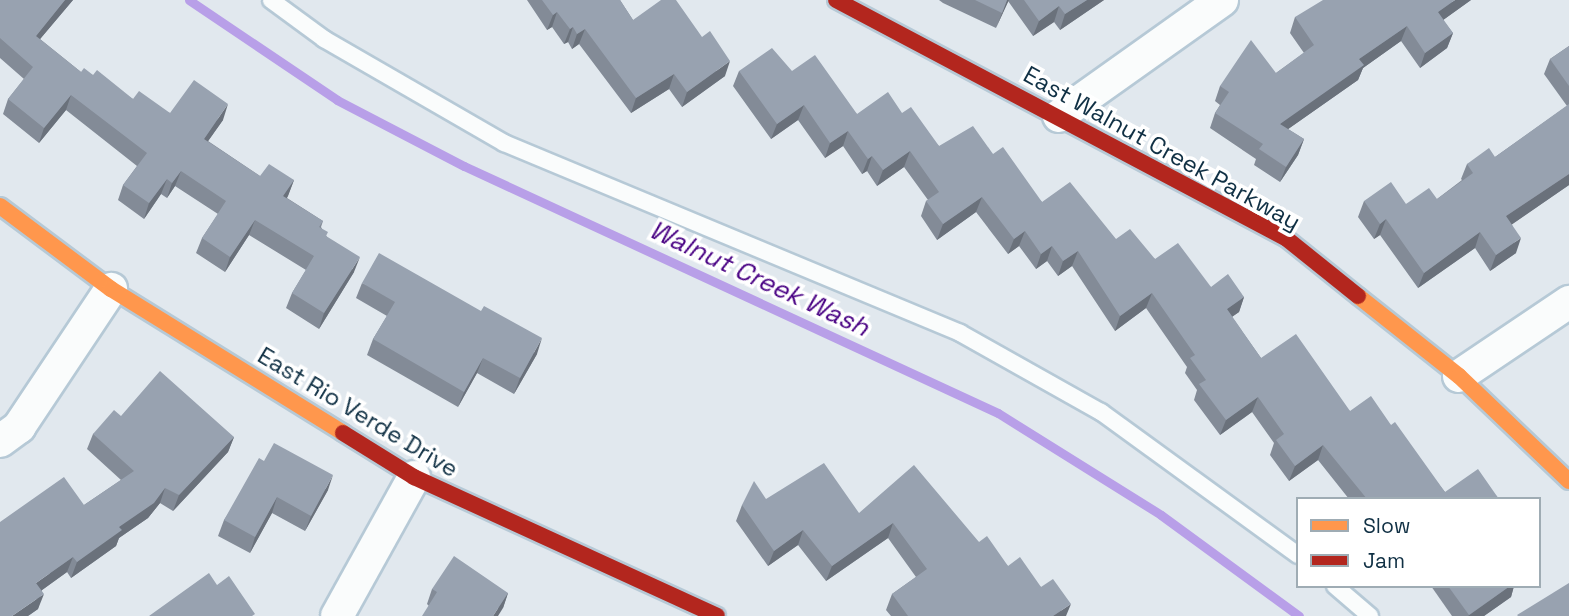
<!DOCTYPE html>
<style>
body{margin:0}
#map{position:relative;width:1569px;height:616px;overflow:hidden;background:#e1e8ee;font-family:"Space Grotesk",sans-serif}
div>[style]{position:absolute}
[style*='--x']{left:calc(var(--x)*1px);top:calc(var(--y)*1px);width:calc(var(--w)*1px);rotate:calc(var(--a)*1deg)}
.stream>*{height:9px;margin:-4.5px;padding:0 4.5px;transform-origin:4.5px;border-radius:4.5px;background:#b89fe8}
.roads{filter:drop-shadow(2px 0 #b6c9d6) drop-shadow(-2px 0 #b6c9d6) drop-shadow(0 2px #b6c9d6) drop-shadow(0 -2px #b6c9d6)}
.lane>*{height:16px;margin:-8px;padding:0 8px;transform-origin:8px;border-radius:8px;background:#fafcfc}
.street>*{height:32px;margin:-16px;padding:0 16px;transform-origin:16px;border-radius:16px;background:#fafcfc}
.slow>*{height:16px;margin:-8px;padding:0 8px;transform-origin:8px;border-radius:8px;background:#ff974d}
.jam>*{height:16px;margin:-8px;padding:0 8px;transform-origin:8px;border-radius:8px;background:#b3261e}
.wall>*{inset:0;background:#838b97}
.shaded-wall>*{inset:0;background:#6a717b}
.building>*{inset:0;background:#98a2b0}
span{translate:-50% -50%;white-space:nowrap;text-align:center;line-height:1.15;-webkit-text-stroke:7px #fff;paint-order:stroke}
.street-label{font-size:24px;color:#103044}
.water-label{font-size:26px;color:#480083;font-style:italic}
.legend{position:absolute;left:1296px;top:497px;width:245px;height:91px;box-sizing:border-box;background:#fff;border:2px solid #9facb4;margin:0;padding:9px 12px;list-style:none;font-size:21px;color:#103044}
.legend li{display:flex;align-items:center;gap:14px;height:35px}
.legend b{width:35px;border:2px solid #9facb4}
</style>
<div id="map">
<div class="stream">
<i style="--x:189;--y:0;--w:179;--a:34"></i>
<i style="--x:337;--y:100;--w:143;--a:27.5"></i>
<i style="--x:464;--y:166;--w:588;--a:24.82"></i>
<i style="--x:998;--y:413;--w:192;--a:32"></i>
<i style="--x:1161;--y:515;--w:171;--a:36.2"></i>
</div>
<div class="roads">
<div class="lane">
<i style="--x:271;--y:0;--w:66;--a:36.3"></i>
<i style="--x:324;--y:39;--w:208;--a:30"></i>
<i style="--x:504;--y:143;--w:494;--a:22.6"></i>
<i style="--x:960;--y:333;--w:162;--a:29.3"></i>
<i style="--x:1101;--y:412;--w:243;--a:36"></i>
<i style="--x:1335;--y:586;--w:46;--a:40.6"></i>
</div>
<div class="street">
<i style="--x:1059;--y:116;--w:200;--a:-35.4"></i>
<i style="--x:1459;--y:376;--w:133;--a:-33.9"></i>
<i style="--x:0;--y:441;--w:24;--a:-36"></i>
<i style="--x:19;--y:427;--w:166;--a:-56.3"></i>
<i style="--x:337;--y:616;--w:159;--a:-61"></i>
</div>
<div class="slow">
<i style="--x:0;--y:206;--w:139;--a:36.8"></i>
<i style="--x:111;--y:289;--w:273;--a:31.8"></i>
<i style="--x:1358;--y:296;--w:129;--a:38.4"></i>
<i style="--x:1459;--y:376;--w:152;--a:43.7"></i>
</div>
<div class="jam">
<i style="--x:836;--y:0;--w:510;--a:27.92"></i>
<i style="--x:1287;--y:239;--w:91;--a:38.8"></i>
<i style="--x:343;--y:433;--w:84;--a:31.8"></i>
<i style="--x:414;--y:477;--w:333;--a:24.6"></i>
</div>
</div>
<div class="wall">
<i style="clip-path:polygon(0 0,73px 0,40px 39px,81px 72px,93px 75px,133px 99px,170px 113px,223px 120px,208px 141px,260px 176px,294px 180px,287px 198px,323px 221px,321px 227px,327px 237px,354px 272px,319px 329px,286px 308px,292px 293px,306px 270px,249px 235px,225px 272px,196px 253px,202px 238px,218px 214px,175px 186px,167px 198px,161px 194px,144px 219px,118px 200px,123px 185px,137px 166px,66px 110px,39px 143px,3px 114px,8px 99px,24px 79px,0 58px)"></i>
<i style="clip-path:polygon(527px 0,620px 0,633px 20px,725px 76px,682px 107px,669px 89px,631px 113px,579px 44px,572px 49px,568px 42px,564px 44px,552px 27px,547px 30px)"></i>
<i style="clip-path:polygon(939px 0,1104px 0,1060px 30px,1054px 22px,1033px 36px,1008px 1px,996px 28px,943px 3px)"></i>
<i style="clip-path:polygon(1471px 0,1443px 20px,1453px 33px,1447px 48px,1420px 68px,1401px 41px,1363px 68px,1358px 80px,1288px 129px,1304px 139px,1298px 155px,1280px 182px,1254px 165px,1256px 159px,1210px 128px,1215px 113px,1220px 105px,1215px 101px,1220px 86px,1276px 73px,1304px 53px,1290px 33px,1295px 17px)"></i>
<i style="clip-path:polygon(1569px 46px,1569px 185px,1512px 224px,1516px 253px,1490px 271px,1475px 248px,1418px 288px,1380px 235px,1374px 239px,1358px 217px,1364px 201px,1406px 204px,1437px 199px,1462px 180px,1461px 179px,1467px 164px,1495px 157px,1567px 106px,1544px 74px,1550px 59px)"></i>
<i style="clip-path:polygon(739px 71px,792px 71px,857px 114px,902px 113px,939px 146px,993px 154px,1042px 202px,1211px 287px,1244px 297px,1239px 312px,1232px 317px,1261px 358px,1350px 411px,1391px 425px,1445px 492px,1499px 499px,1349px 499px,1318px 460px,1289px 481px,1270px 455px,1274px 443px,1252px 412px,1220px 435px,1194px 400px,1197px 390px,1185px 373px,1187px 367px,1146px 308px,1115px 331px,1072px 266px,1058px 276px,1047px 261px,1036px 269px,1019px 246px,1008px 254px,976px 212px,937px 240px,921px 216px,926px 201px,928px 200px,904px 167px,877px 186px,867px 171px,862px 174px,843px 146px,825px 158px,798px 120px,771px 139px,733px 86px)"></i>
<i style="clip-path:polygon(362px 283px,537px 354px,514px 394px,477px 373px,458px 407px,367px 355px,373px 339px,387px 316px,356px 298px)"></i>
<i style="clip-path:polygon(121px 416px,234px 437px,228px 452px,173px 511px,160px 503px,148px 518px,119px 538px,116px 546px,71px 578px,67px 572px,42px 590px,38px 609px,28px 616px,84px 505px,121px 480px,87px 449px,93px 434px)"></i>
<i style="clip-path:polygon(264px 461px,328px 490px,305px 531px,272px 513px,250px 553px,218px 536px,224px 520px)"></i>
<i style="clip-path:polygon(766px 499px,859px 513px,979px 542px,1008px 566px,1041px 587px,1066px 616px,891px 616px,886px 610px,892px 594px,916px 577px,888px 538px,826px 581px,798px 545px,768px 566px,736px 521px,742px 505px)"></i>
<i style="clip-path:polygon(1431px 586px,1514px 586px,1511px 597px,1484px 616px,1452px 616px)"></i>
<i style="clip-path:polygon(432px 589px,508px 593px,503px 608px,429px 606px,427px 604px)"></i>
</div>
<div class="shaded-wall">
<i style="clip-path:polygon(65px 0,73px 0,30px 51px,36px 36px)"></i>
<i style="clip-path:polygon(1007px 0,1009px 0,996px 28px,1002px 13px)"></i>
<i style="clip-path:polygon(1087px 0,1104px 0,1060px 30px,1065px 14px)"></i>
<i style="clip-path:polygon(1455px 0,1471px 0,1432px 28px,1438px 12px)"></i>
<i style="clip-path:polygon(1059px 6px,1054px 22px,1033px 36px,1039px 21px)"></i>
<i style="clip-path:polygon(557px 12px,552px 27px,547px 30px,553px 15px)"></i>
<i style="clip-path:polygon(1407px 26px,1401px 41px,1363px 68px,1358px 80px,1274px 139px,1280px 124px,1359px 59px)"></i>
<i style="clip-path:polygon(573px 27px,568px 42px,564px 44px,570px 29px)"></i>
<i style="clip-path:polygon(585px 29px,579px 44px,572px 49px,577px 34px)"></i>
<i style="clip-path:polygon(1453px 33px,1447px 48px,1420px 68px,1425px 53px)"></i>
<i style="clip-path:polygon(730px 61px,725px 76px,682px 107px,687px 92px)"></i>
<i style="clip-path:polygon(674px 74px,669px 89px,631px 113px,636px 98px)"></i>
<i style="clip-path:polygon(71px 95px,66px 110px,39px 143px,44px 128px)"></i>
<i style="clip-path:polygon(228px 104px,223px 120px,199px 154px,204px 139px)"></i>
<i style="clip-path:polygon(804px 105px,798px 120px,771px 139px,777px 124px)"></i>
<i style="clip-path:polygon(848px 131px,843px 146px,825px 158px,830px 143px)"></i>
<i style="clip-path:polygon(1304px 139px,1298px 155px,1280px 182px,1286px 167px)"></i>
<i style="clip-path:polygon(910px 151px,904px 167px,877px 186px,883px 170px)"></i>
<i style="clip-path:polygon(872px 156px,867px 171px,862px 174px,868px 159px)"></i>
<i style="clip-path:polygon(181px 171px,175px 186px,167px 198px,172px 183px)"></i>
<i style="clip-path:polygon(1569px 174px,1569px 185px,1501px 232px,1506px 216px)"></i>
<i style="clip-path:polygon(167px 179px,161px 194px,144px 219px,149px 203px)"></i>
<i style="clip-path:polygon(294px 180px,288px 196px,278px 211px,283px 196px)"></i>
<i style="clip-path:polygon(982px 197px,976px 212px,937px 240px,943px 224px)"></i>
<i style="clip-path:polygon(1386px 219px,1380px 235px,1374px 239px,1380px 224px)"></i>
<i style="clip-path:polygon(255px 220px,249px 235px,225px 272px,230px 257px)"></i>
<i style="clip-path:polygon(1025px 231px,1019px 246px,1008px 254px,1014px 239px)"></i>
<i style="clip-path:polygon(1480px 232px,1475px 248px,1418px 288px,1424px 273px)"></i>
<i style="clip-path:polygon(1521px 238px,1516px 253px,1490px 271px,1496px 255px)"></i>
<i style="clip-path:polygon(1052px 246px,1047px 261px,1036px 269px,1041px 254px)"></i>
<i style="clip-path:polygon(1078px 251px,1072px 266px,1058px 276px,1063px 261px)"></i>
<i style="clip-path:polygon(360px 257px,354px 272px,319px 329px,324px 313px)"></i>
<i style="clip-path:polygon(1152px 293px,1146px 308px,1115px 331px,1120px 316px)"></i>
<i style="clip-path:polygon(1244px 297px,1239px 312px,1221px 324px,1227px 309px)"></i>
<i style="clip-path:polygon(542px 338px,537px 354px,514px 394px,520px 378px)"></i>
<i style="clip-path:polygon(483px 358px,477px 373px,458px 407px,464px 392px)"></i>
<i style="clip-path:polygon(1258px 397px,1252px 412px,1220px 435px,1226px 420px)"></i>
<i style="clip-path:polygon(234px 437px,228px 452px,173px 511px,179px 495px)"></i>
<i style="clip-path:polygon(1323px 445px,1318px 460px,1289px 481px,1295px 466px)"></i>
<i style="clip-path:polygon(333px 475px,328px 490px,305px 531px,311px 516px)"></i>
<i style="clip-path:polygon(165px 488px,160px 503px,148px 518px,119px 538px,116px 546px,71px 578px,77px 562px)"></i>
<i style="clip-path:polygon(277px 497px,272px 513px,250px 553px,255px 537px)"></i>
<i style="clip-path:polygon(893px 523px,888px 538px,826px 581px,832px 566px)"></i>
<i style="clip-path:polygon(803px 530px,798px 545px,768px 566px,774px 551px)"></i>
<i style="clip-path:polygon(73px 557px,67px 572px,31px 598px,36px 583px)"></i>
<i style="clip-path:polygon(1510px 586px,1514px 586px,1511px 597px,1484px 616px,1468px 616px)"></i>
<i style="clip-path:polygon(508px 593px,503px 608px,498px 616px,493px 616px)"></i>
<i style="clip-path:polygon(44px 594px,38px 609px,28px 616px,12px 616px)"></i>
<i style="clip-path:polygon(1071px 604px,1066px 616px,1053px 616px)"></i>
</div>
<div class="building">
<i style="clip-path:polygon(0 0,65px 0,36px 36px,81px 72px,84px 68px,93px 75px,97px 70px,133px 99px,139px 91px,170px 113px,194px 80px,228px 104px,204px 139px,260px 176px,269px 164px,294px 180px,283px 196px,323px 221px,319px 227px,328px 232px,326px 236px,360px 257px,324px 313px,292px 293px,314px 256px,255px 220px,230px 257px,202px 238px,226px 201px,181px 171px,172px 183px,167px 179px,149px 203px,123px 185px,147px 153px,71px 95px,44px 128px,8px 99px,33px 67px,0 38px)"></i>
<i style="clip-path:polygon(542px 0,620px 0,633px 20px,661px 0,676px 0,702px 37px,710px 31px,730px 61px,687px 92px,674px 74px,636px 98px,585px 29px,577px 34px,573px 27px,570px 29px,557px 12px,553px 15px)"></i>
<i style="clip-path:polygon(975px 0,1007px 0,1002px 13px)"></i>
<i style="clip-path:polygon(1024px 0,1087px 0,1065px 14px,1059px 6px,1039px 21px)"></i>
<i style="clip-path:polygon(1323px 0,1455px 0,1438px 12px,1453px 33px,1425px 53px,1407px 26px,1359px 59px,1364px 65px,1280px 124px,1304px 139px,1286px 167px,1259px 149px,1263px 144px,1215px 113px,1229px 92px,1220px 86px,1251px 40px,1276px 73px,1314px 45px,1295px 17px)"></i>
<i style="clip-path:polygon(1569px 46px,1569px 86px,1550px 59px)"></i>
<i style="clip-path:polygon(772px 48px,792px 71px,815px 55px,857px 114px,888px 92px,902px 113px,911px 107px,939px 146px,973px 126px,993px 154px,1003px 147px,1042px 202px,1070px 182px,1116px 239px,1130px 229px,1155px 259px,1178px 243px,1211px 287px,1228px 274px,1244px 297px,1227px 309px,1261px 358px,1296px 334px,1350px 411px,1371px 396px,1391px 425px,1395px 422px,1445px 492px,1478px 469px,1499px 499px,1367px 499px,1323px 445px,1295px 466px,1276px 440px,1284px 434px,1258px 397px,1226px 420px,1199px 384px,1206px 380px,1190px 358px,1195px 355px,1152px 293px,1120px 316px,1078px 251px,1063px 261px,1052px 246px,1041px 254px,1025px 231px,1014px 239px,982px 197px,943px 224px,926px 201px,939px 192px,910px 151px,883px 170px,872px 156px,868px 159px,848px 131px,830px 143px,804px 105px,777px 124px,739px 71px)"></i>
<i style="clip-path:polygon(1569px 104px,1569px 174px,1506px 216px,1521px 238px,1496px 255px,1480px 232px,1424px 273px,1386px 219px,1380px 224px,1364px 201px,1391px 182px,1406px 204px,1429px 188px,1437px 199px,1473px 173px,1467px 164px,1489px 148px,1495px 157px)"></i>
<i style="clip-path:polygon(379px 253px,481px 311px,484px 306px,542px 338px,520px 378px,483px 358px,464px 392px,373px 339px,395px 302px,362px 283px)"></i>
<i style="clip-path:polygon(160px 371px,234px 437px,179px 495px,165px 488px,154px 503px,119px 527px,122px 530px,77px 562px,73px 557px,36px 583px,44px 594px,12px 616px,0 616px,0 522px,64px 477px,84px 505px,134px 471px,93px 434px,114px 410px,121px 416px)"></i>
<i style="clip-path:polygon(274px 443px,333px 475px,311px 516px,277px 497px,255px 537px,224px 520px,259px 458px,264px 461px)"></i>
<i style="clip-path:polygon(824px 463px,859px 513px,914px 465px,979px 542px,987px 536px,1008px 566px,1020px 557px,1041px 587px,1053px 579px,1071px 604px,1053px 616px,908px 616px,892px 594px,927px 569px,893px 523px,832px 566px,803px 530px,774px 551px,742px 505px,754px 481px,766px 499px)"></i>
<i style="clip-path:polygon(454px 556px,508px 593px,493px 616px,422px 616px,437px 592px,432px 589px)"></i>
<i style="clip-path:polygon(209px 573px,217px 585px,229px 576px,255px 614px,252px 616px,149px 616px)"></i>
<i style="clip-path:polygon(1569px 583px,1569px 616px,1518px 616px,1517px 615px)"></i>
<i style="clip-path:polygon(1448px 586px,1510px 586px,1469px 615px)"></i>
</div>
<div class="street-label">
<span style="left:1162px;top:148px;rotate:29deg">East Walnut Creek Parkway</span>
<span style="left:358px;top:412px;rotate:31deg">East Rio Verde Drive</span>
</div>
<div class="water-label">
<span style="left:759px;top:279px;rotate:25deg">Walnut Creek Wash</span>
</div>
<ul class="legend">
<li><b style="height:9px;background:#ff974d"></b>Slow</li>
<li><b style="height:9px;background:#b3261e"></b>Jam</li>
</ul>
</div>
